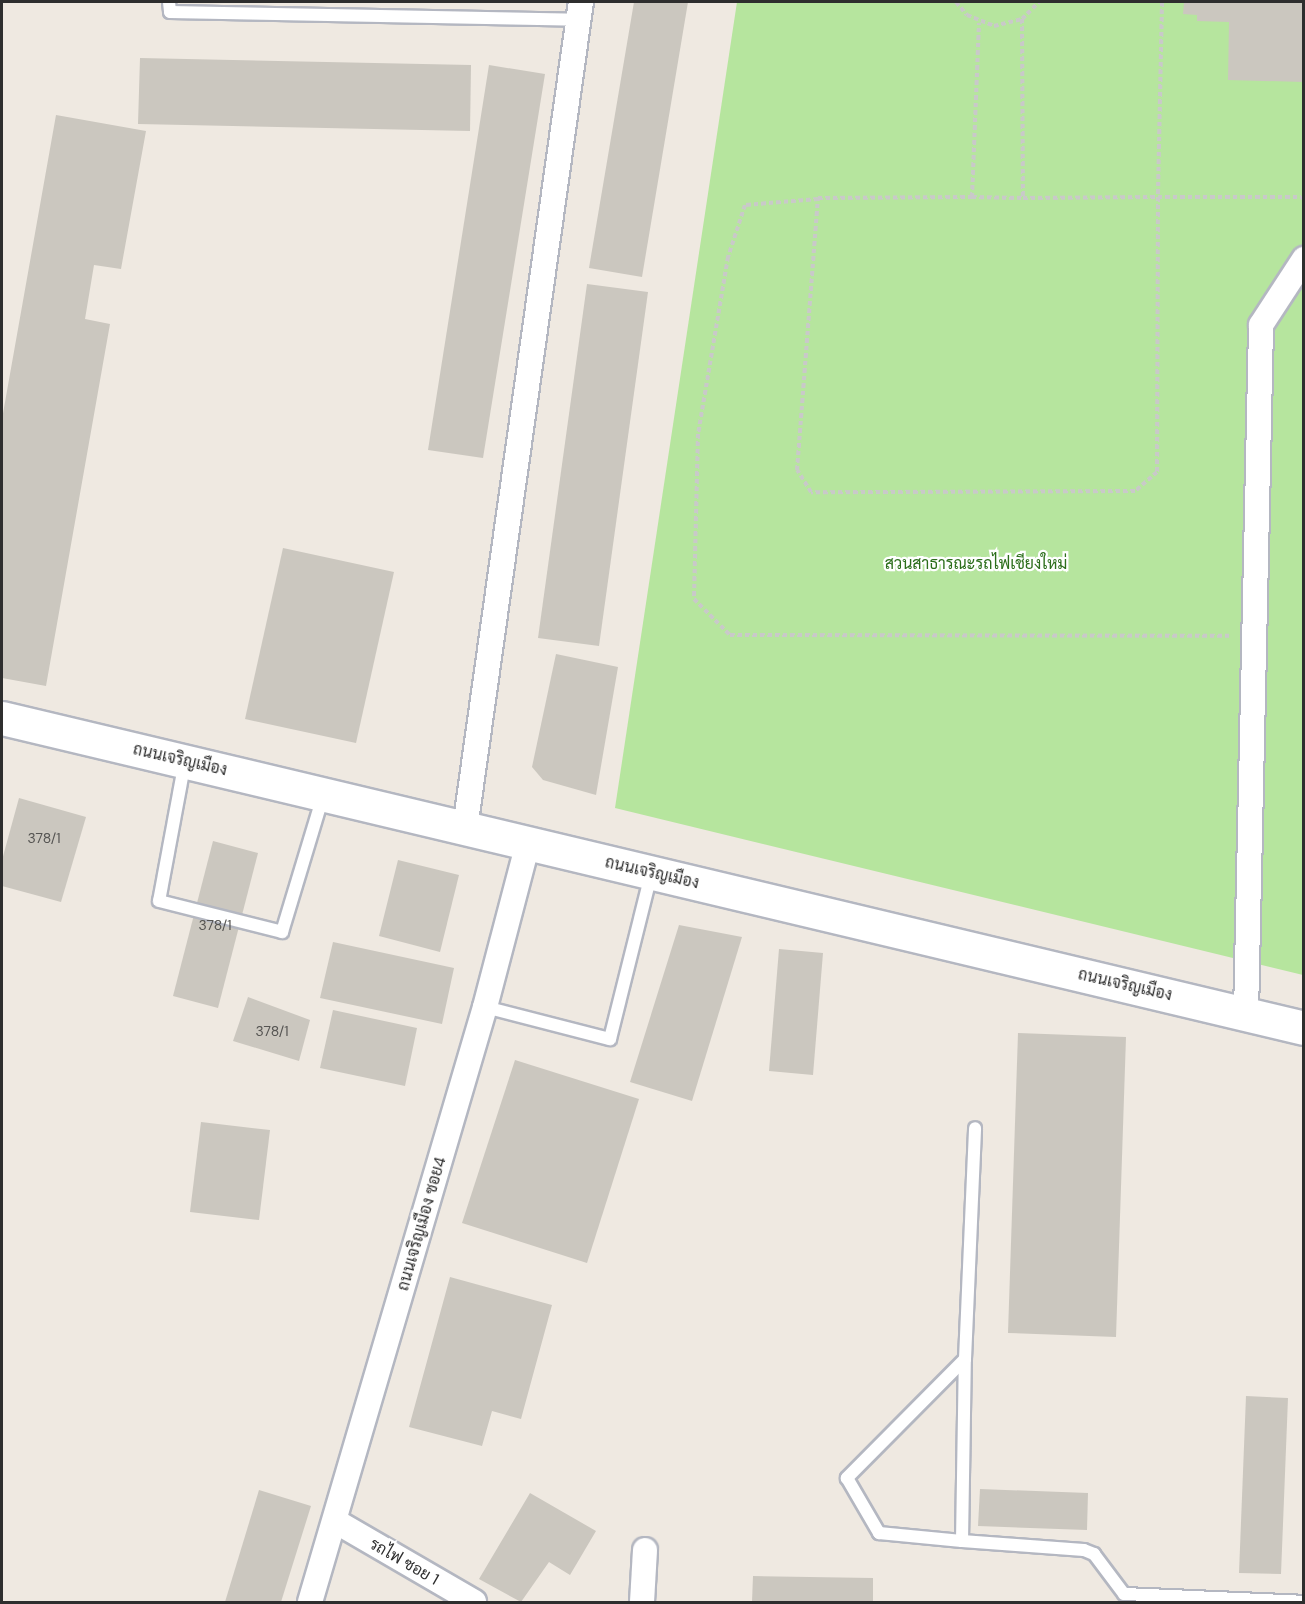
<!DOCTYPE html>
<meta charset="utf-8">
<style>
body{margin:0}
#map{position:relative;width:1305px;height:1604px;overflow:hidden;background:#efe9e1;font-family:"DM Sans",Sarabun,sans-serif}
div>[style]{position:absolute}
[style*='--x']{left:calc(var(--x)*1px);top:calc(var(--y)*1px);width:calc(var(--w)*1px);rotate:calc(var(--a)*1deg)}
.green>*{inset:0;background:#b6e59e}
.building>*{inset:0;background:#cbc7bf}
.path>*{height:4px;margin-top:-2px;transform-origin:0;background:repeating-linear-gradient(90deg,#c9c9c9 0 4.5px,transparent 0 7.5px)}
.roads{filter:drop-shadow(2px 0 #b4b7c1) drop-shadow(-2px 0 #b4b7c1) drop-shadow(0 2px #b4b7c1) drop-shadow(0 -2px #b4b7c1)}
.service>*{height:12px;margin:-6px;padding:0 6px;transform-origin:6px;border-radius:6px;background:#fff}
.minor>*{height:24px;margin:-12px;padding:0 12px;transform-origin:12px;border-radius:12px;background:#fff}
.secondary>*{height:33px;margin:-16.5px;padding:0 16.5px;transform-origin:16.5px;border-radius:16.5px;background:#fff}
span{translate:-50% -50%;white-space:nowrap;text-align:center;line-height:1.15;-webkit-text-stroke:4.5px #fff;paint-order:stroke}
.number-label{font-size:14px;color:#555452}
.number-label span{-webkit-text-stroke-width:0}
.park-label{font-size:16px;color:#2c6e1b}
.street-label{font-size:16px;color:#2e2e2e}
.frame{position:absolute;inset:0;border:3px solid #2e2e2e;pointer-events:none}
</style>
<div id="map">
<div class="green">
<i style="clip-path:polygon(737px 2px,1303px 2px,1303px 975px,615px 808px)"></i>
</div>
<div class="building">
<i style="clip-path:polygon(634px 2px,688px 2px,642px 277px,589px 268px)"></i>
<i style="clip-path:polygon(1184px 2px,1304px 2px,1304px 82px,1228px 80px,1229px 22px,1197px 21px,1197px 15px,1183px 14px)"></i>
<i style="clip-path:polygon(140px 58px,471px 65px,470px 131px,138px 124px)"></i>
<i style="clip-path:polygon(489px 65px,545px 74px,483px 458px,428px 450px)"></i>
<i style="clip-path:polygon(56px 115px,146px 131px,121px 269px,94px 265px,85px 319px,110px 324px,46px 686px,2px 678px,2px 419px)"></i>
<i style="clip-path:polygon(587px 284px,648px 292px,599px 646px,538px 638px)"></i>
<i style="clip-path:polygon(283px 548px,394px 572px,356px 743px,245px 719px)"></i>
<i style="clip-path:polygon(556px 654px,618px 667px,596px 795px,543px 780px,532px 767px)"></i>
<i style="clip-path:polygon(19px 798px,86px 817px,61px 902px,2px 886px,2px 860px)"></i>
<i style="clip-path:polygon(213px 841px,258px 853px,218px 1008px,173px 996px)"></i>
<i style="clip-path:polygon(398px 860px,459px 875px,440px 952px,379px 936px)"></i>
<i style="clip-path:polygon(679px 925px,742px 937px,692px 1101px,630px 1082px)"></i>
<i style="clip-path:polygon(333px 942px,454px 968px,442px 1024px,320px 998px)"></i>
<i style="clip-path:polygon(779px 949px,823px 953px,813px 1075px,769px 1071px)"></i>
<i style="clip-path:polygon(248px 997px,310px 1020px,299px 1061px,233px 1041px)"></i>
<i style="clip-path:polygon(333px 1010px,417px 1028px,405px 1086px,320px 1068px)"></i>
<i style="clip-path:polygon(1018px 1033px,1126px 1037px,1116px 1337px,1008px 1333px)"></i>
<i style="clip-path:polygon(515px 1060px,639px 1099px,587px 1263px,462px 1223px)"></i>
<i style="clip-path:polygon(201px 1122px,270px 1130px,259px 1220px,190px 1212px)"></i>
<i style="clip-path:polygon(450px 1277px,552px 1305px,521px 1419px,492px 1411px,482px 1446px,409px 1427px)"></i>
<i style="clip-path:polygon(1246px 1396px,1288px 1398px,1281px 1574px,1239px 1573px)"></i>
<i style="clip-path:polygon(980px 1489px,1088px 1493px,1087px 1530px,978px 1526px)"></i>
<i style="clip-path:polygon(259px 1490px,311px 1506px,281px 1602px,225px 1602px)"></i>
<i style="clip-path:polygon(530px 1493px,596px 1531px,570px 1575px,549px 1562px,521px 1602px,479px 1579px)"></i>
<i style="clip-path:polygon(753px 1576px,873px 1578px,873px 1602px,752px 1602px)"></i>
</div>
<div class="path">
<i style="--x:956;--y:2;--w:17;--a:50"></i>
<i style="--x:967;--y:15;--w:29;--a:22"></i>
<i style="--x:994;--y:26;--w:29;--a:-14"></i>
<i style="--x:1022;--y:19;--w:24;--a:-45"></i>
<i style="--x:1162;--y:2;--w:195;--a:91.2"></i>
<i style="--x:1158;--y:197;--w:275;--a:90.2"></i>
<i style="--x:1157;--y:472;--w:29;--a:139"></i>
<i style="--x:1135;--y:491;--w:324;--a:179.8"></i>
<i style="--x:811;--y:492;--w:26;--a:-122"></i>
<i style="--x:797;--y:470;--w:273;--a:-85.6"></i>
<i style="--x:818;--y:198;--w:154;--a:-0.4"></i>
<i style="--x:972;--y:197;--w:51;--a:1.1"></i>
<i style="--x:1023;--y:198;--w:135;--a:-0.4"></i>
<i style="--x:1158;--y:197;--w:143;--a:0"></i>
<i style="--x:1301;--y:197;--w:4;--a:34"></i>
<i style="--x:1022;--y:19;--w:179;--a:89.7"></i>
<i style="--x:972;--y:197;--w:174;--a:-87.7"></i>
<i style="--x:818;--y:199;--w:73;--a:175.3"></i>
<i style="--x:745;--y:205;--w:55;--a:108.1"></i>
<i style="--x:728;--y:257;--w:180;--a:99.6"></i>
<i style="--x:698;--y:434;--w:165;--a:91.4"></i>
<i style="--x:694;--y:599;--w:51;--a:45"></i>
<i style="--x:730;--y:635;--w:499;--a:0.1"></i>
</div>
<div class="roads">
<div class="service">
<i style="--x:169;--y:2;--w:10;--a:84"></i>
<i style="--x:170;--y:12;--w:408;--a:1.1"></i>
<i style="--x:185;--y:761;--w:142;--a:100.5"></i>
<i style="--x:159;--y:901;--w:127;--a:14.1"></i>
<i style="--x:282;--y:932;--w:142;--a:-73.2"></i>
<i style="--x:485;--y:1007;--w:129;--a:14.4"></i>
<i style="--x:610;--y:1039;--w:170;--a:-76"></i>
<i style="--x:965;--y:1359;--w:231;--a:-87.5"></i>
<i style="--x:962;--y:1541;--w:182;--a:-89.1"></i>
<i style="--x:965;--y:1359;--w:168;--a:134.8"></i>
<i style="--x:847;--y:1478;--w:64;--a:59.8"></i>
<i style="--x:879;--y:1533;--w:83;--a:5.5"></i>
<i style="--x:962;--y:1541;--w:122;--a:4.2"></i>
<i style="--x:1084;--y:1550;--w:11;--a:22"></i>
<i style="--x:1094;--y:1554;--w:50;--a:53.1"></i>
<i style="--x:1124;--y:1594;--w:180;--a:2.5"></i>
</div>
<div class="minor">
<i style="--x:465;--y:828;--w:834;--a:-82.01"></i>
<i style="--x:1246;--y:1014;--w:689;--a:-88.75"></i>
<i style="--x:1261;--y:325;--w:79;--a:-56.9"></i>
<i style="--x:335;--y:1521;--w:161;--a:30.2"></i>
<i style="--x:310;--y:1602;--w:620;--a:-73.61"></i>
<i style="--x:485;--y:1007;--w:170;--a:-75.3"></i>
<i style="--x:642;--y:1602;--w:52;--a:-86.7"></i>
</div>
<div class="secondary">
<i style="--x:2;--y:718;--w:1338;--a:13.39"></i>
</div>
</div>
<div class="number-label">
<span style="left:44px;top:838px">378/1</span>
<span style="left:215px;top:925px">378/1</span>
<span style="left:272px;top:1031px">378/1</span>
</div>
<div class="park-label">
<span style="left:976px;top:564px">สวนสาธารณะรถไฟเชียงใหม่</span>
</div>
<div class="street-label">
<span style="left:180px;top:760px;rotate:13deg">ถนนเจริญเมือง</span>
<span style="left:652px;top:873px;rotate:13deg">ถนนเจริญเมือง</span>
<span style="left:1125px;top:985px;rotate:13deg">ถนนเจริญเมือง</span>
<span style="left:422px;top:1224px;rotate:-74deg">ถนนเจริญเมือง ซอย4</span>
<span style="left:404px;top:1562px;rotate:30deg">รถไฟ ซอย 1</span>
</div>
<div class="frame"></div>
</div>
